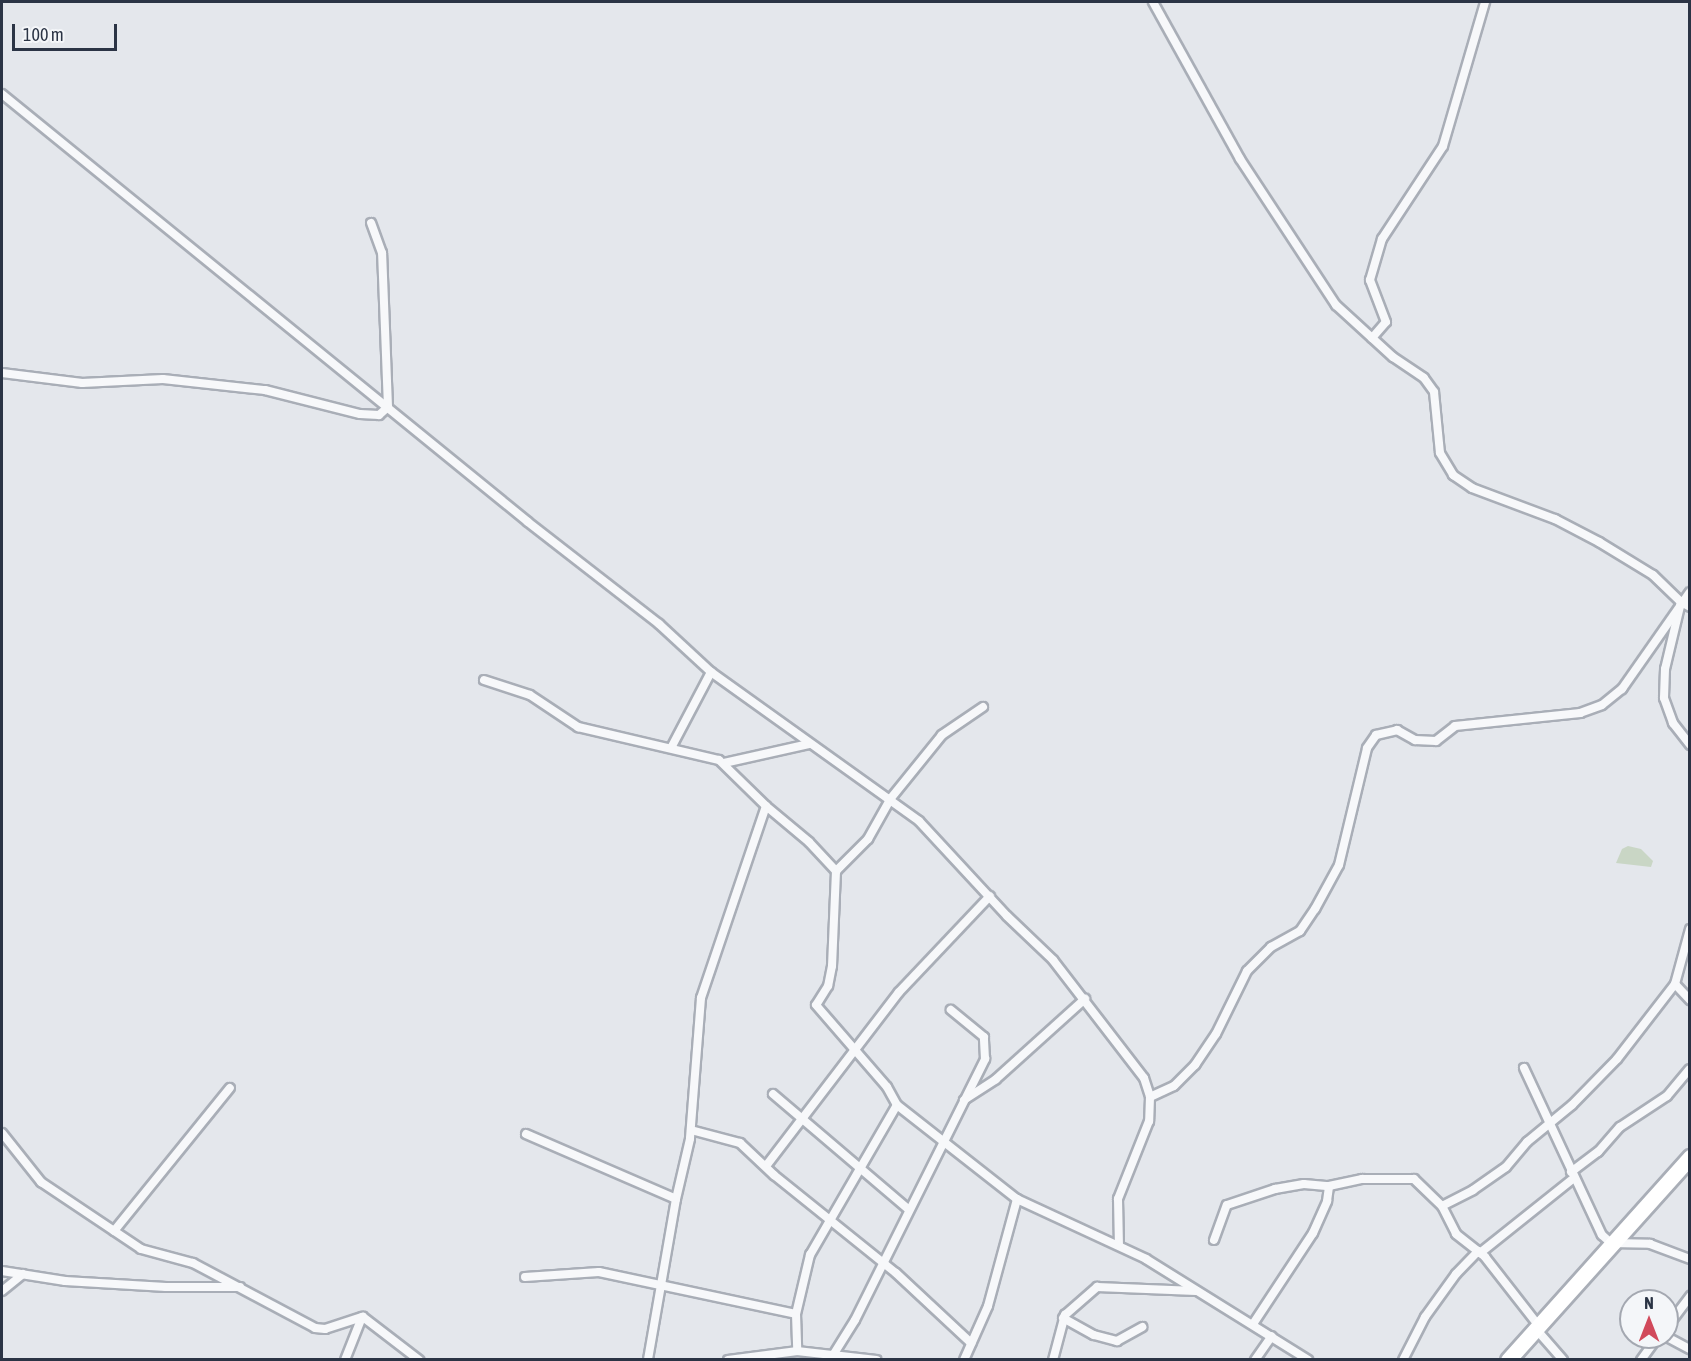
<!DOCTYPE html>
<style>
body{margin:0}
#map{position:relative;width:1691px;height:1361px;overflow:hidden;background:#e4e7ec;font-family:"Asap Condensed",sans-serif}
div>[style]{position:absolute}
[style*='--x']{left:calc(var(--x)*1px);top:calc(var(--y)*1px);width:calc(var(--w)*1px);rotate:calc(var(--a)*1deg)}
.green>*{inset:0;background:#c9d6c5}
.roads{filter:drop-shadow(2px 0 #a9aeb7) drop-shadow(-2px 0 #a9aeb7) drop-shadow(0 2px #a9aeb7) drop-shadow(0 -2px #a9aeb7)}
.street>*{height:8px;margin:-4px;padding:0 4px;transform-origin:4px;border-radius:4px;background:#f7f8fa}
.highway>*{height:15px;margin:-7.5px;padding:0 7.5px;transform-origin:7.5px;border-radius:7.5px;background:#fff}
span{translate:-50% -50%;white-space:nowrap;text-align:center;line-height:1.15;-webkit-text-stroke:4.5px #f4f6f9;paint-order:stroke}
.frame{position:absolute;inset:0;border:3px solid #2b3445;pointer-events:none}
.north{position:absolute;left:1619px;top:1289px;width:60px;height:60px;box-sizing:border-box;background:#f4f6f9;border:2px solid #a4a8b1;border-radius:50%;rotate:0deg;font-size:16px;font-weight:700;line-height:24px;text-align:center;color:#2b3445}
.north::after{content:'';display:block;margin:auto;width:21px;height:27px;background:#d1495b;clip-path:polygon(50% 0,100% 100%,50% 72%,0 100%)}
.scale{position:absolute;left:12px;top:24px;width:105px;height:27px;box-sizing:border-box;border:3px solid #2b3445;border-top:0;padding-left:8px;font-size:18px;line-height:21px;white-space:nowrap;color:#2b3445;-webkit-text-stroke:4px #f4f6f9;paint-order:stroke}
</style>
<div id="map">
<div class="green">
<i style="clip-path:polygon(1628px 846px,1641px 849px,1653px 861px,1651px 867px,1616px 863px,1622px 849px)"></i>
</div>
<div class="roads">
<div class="street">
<i style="--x:1153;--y:2;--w:179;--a:61"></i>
<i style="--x:1240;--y:159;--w:175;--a:56.7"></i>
<i style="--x:1336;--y:305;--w:77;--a:42.4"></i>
<i style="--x:1393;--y:357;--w:37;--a:34"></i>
<i style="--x:1424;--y:378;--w:17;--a:54"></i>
<i style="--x:1434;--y:392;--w:61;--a:84.4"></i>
<i style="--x:1440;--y:453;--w:26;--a:59"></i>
<i style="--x:1453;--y:475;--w:23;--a:34"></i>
<i style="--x:1472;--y:488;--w:89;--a:20.5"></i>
<i style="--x:1555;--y:519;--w:50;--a:27.6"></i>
<i style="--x:1599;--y:542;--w:63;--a:31.4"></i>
<i style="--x:1653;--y:575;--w:39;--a:44"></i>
<i style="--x:1681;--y:602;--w:69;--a:103.4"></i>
<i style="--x:1665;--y:669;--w:29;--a:92"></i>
<i style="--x:1664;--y:698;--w:27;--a:70"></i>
<i style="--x:1673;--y:723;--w:28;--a:52"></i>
<i style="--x:2;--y:94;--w:678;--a:39.13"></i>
<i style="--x:528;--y:522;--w:166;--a:37.9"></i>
<i style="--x:659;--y:624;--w:71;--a:42.7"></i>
<i style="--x:711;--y:672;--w:256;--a:35.6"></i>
<i style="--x:919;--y:821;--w:129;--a:47.2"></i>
<i style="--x:1007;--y:916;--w:64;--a:43.7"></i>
<i style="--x:1053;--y:960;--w:149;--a:52.4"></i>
<i style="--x:1144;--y:1078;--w:20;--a:72"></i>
<i style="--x:1150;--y:1097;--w:24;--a:92"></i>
<i style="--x:1149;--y:1121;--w:84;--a:111.7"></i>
<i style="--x:1118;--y:1199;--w:46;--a:88.8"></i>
<i style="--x:1372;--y:338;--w:21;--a:-49"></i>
<i style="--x:1386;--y:322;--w:45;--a:-110.9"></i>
<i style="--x:1370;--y:280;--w:43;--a:-73.7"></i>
<i style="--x:1382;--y:239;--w:111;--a:-56.7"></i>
<i style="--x:1443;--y:146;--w:150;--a:-73.7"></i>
<i style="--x:2;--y:373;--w:81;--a:7.1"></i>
<i style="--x:82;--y:383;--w:81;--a:-2.8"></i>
<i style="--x:163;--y:379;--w:103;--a:6.2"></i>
<i style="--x:265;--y:390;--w:98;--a:14.2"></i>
<i style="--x:360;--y:414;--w:19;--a:3"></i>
<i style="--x:379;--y:415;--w:12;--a:-42"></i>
<i style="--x:388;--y:407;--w:154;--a:-92.2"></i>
<i style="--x:382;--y:253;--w:32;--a:-110"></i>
<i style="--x:1681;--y:602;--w:10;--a:29"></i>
<i style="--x:484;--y:680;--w:48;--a:18.1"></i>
<i style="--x:530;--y:695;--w:58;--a:33.7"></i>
<i style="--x:578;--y:727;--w:145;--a:13.2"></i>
<i style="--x:719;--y:760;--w:66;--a:44.4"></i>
<i style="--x:766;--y:806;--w:203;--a:108.7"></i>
<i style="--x:701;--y:998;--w:141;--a:94.5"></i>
<i style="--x:690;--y:1139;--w:62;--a:103.1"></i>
<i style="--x:676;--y:1199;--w:163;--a:99.9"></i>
<i style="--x:983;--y:707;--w:50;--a:145.7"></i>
<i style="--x:942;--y:735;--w:81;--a:129"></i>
<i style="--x:891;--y:798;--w:47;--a:119.3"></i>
<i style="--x:868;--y:839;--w:45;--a:135"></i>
<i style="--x:836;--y:871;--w:95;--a:92.4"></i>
<i style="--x:832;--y:966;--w:20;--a:101"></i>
<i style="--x:828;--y:986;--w:22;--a:122"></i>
<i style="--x:816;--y:1005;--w:108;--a:49.1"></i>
<i style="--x:887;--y:1087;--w:21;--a:61"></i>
<i style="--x:897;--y:1105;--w:152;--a:38.1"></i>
<i style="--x:1017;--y:1199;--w:142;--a:24.9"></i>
<i style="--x:1146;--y:1259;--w:191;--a:31.9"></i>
<i style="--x:671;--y:748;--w:86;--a:-62.2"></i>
<i style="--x:724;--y:763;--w:87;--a:-12.6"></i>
<i style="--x:766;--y:806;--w:56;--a:39.9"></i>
<i style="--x:809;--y:842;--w:40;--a:47"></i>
<i style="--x:1675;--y:984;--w:22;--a:47"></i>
<i style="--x:1524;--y:1068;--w:184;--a:65"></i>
<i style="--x:1602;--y:1235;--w:12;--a:42"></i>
<i style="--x:1611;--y:1243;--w:39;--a:1"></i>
<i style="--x:1650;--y:1244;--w:43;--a:20.6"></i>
<i style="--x:773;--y:1094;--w:177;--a:40.4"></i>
<i style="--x:1150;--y:1097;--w:26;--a:-25"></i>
<i style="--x:1174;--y:1086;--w:30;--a:-45"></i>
<i style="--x:1195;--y:1065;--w:37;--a:-56"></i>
<i style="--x:1216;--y:1034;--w:70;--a:-63.8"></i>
<i style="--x:1247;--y:971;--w:34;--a:-45"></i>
<i style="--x:1271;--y:947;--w:33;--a:-29"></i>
<i style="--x:1300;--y:931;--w:27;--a:-56"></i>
<i style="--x:1315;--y:909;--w:50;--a:-61.4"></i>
<i style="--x:1339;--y:865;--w:120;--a:-76.5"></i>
<i style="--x:1367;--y:748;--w:16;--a:-55"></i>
<i style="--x:1376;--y:735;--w:22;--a:-13"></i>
<i style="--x:1397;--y:730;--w:21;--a:29"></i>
<i style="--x:1415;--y:740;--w:21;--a:3"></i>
<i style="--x:1436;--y:741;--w:24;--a:-38"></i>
<i style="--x:1455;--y:726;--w:126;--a:-5.9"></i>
<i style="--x:1580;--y:713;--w:23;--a:-20"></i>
<i style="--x:1602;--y:705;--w:26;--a:-39"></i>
<i style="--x:1622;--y:689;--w:118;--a:-55"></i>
<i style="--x:964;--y:1100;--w:38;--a:-33"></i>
<i style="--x:996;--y:1079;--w:120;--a:-42"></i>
<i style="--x:691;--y:1130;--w:51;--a:14.9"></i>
<i style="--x:740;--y:1143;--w:47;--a:43.3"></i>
<i style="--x:774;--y:1175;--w:156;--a:38.8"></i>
<i style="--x:896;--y:1273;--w:103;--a:43"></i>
<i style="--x:2;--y:1133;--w:63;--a:51.5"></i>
<i style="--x:41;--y:1182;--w:120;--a:33.8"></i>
<i style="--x:141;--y:1249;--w:54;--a:15.1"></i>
<i style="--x:193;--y:1263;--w:138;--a:28"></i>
<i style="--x:315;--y:1328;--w:10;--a:6"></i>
<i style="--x:325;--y:1329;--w:40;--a:-18"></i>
<i style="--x:363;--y:1317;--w:71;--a:37.5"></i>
<i style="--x:526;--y:1134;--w:163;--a:23.4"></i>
<i style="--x:766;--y:1166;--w:219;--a:-52.6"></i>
<i style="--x:899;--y:992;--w:132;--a:-46.5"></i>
<i style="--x:1571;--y:1172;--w:34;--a:-37"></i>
<i style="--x:1598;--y:1152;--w:33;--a:-49"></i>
<i style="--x:1620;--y:1127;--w:56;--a:-33.4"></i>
<i style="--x:1667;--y:1096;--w:35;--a:-50"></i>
<i style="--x:1442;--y:1206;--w:35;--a:-27"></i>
<i style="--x:1473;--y:1190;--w:40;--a:-34.9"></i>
<i style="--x:1506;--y:1167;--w:33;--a:-50"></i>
<i style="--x:1527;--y:1142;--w:58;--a:-39.4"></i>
<i style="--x:1572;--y:1105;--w:64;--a:-45.6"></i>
<i style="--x:1617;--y:1059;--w:95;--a:-52.3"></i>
<i style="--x:1675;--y:984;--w:57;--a:-74.7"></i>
<i style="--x:114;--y:1231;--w:184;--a:-51"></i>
<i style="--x:1214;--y:1240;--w:37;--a:-70"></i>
<i style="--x:1227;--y:1205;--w:51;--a:-18.4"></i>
<i style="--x:1275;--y:1189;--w:29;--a:-10"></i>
<i style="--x:1304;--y:1184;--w:25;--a:5"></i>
<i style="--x:1329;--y:1186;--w:34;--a:-12"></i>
<i style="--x:1362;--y:1179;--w:52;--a:0"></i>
<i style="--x:1414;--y:1179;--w:39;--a:44"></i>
<i style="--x:1442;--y:1206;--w:31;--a:63"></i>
<i style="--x:1456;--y:1234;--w:37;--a:38"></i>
<i style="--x:1485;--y:1257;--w:88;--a:52"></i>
<i style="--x:1480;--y:1253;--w:120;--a:-38.6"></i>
<i style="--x:2;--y:1271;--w:64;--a:9"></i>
<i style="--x:65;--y:1281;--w:101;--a:3.4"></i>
<i style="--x:166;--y:1287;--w:74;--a:0"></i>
<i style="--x:525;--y:1277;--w:74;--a:-3.9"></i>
<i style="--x:599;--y:1272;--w:201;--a:12"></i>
<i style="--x:796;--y:1314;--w:37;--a:88"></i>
<i style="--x:2;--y:1291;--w:27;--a:-39"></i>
<i style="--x:796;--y:1314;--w:61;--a:-76.7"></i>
<i style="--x:810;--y:1255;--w:173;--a:-59.9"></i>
<i style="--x:1063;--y:1318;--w:35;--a:29"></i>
<i style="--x:1094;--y:1335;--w:24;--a:15"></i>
<i style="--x:1117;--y:1341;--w:29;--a:-29"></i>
<i style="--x:1253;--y:1324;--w:109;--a:-56.6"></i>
<i style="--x:1313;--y:1233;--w:35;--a:-66"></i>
<i style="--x:1327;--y:1201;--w:15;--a:-82"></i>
<i style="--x:1667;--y:1327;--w:39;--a:-53"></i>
<i style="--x:1536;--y:1329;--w:41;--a:48.9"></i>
<i style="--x:1667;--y:1337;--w:26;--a:28"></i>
<i style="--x:345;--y:1360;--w:46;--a:-68.4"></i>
<i style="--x:728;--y:1360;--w:70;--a:-7.4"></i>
<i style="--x:797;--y:1351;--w:80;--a:6.5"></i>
<i style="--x:830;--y:1360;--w:47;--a:-58"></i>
<i style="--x:855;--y:1320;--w:292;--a:-63.5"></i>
<i style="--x:985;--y:1059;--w:22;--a:-93"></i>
<i style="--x:984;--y:1037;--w:43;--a:-140.7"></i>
<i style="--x:964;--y:1360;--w:59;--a:-66"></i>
<i style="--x:988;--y:1306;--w:111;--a:-74.8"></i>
<i style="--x:1053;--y:1360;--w:47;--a:-75.1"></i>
<i style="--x:1065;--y:1315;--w:43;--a:-41.2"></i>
<i style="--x:1097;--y:1287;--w:99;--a:2.3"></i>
<i style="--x:1255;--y:1360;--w:29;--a:-55"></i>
<i style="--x:1403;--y:1360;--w:48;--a:-62.9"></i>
<i style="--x:1425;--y:1317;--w:53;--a:-54.2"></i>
<i style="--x:1456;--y:1274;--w:32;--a:-46"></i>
<i style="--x:1641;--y:1360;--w:29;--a:-54"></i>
</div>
<div class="highway">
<i style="--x:1508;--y:1360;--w:273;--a:-48.1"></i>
</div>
</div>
<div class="frame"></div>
<div class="north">N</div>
<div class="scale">100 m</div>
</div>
